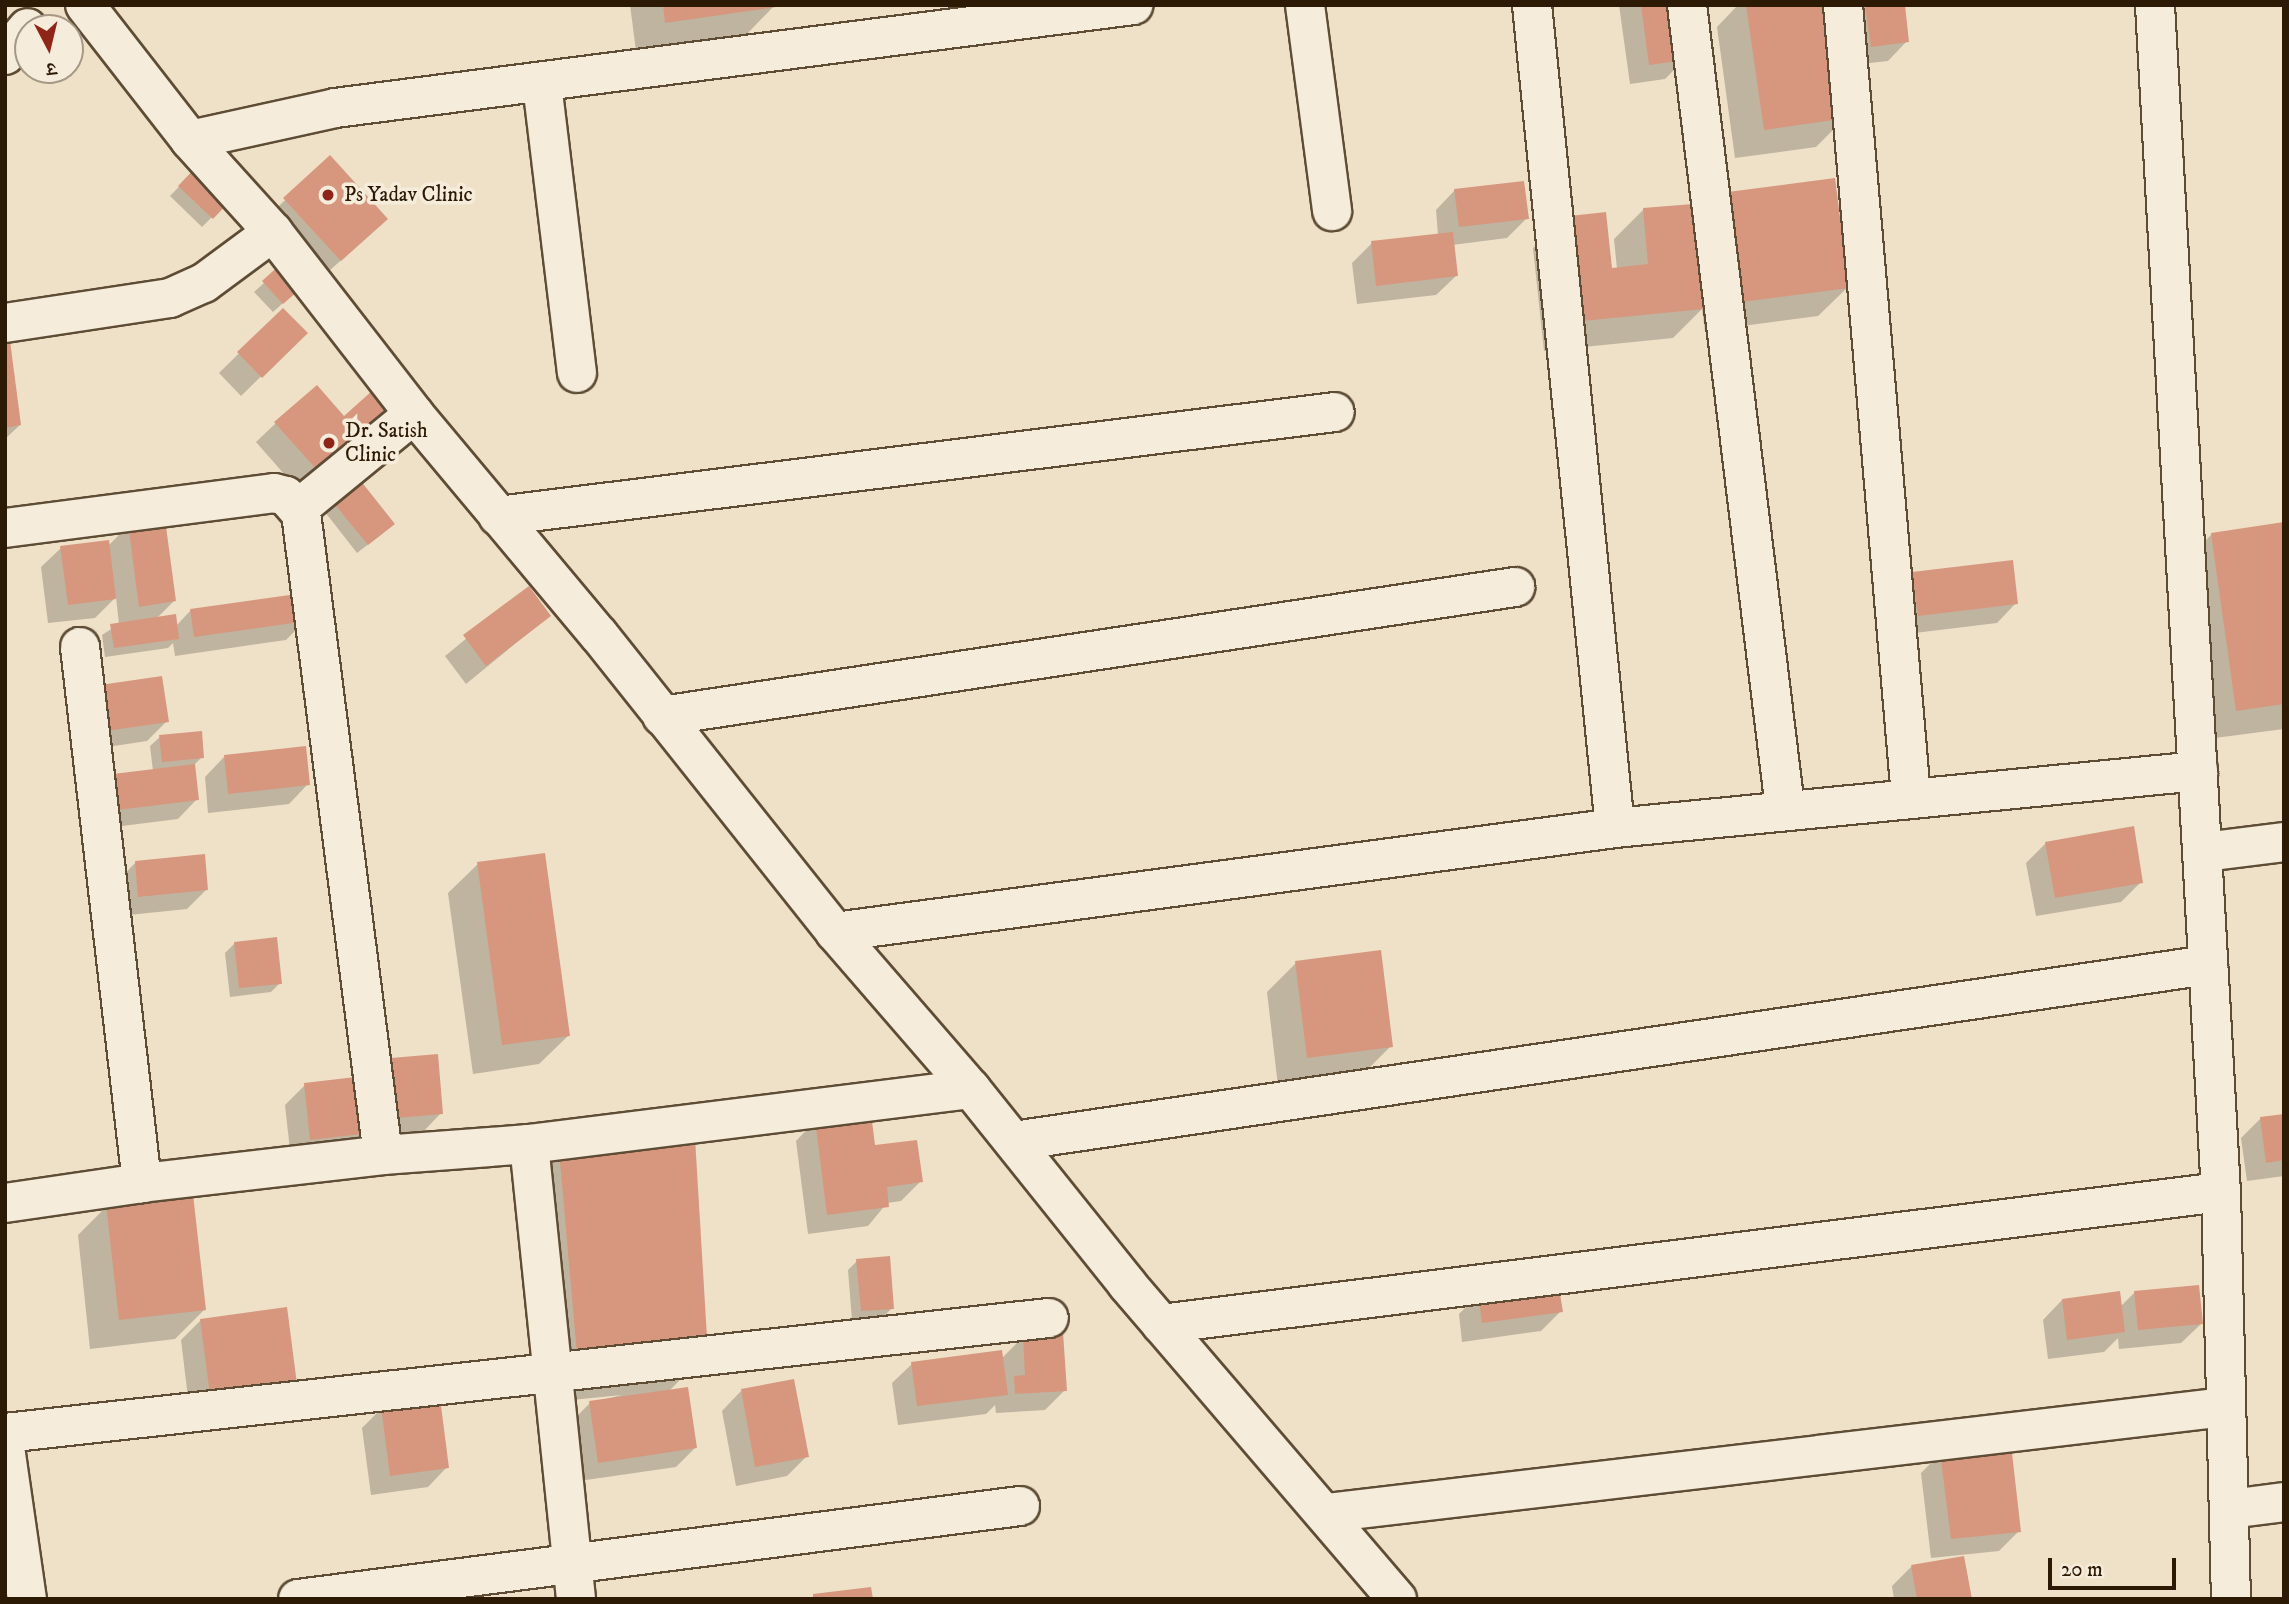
<!DOCTYPE html>
<meta charset="utf-8">
<style>
body{margin:0}
#map{position:relative;width:2289px;height:1604px;overflow:hidden;background:#efe1c8;font-family:"IM FELL DW Pica","Noto Serif Devanagari",serif}
div>[style]{position:absolute}
[style*='--x']{left:calc(var(--x)*1px);top:calc(var(--y)*1px);width:calc(var(--w)*1px);rotate:calc(var(--a)*1deg)}
.shadow>*{inset:0;background:#0003}
.building>*{inset:0;background:#d6977e}
.roads{filter:drop-shadow(2px 0 #5e4c35) drop-shadow(-2px 0 #5e4c35) drop-shadow(0 2px #5e4c35) drop-shadow(0 -2px #5e4c35)}
.street>*{height:38px;margin:-19px;padding:0 19px;transform-origin:19px;border-radius:19px;background:#f5ecdb}
.dots>*{width:19px;height:19px;translate:-50% -50%;box-sizing:border-box;border:4px solid #f5ecdb;border-radius:50%}
span{translate:-50% -50%;white-space:nowrap;text-align:center;line-height:1.15;-webkit-text-stroke:7px #f5ecdb;paint-order:stroke}
.poi-label{font-size:21px;color:#2d1a04}
.left{translate:0 -50%;text-align:left}
.frame{position:absolute;inset:0;border:7px solid #2d1a04;pointer-events:none}
.north{position:absolute;left:14px;top:14px;width:70px;height:70px;box-sizing:border-box;background:#f5ecdb;border:2px solid #a59885;border-radius:50%;rotate:173deg;font-size:19px;font-weight:700;line-height:28px;text-align:center;color:#2d1a04}
.north::after{content:'';display:block;margin:auto;width:24px;height:32px;background:#8f2418;clip-path:polygon(50% 0,100% 100%,50% 72%,0 100%)}
.scale{position:absolute;left:2048px;top:1558px;width:128px;height:32px;box-sizing:border-box;border:4px solid #2d1a04;border-top:0;padding-left:9px;font-size:21px;line-height:24px;white-space:nowrap;color:#2d1a04;-webkit-text-stroke:5px #f5ecdb;paint-order:stroke}
</style>
<div id="map">
<div class="shadow">
<i style="clip-path:polygon(630px 5px,774px 5px,774px 6px,745px 36px,636px 51px)"></i>
<i style="clip-path:polygon(1619px 5px,1677px 5px,1685px 59px,1665px 79px,1630px 84px)"></i>
<i style="clip-path:polygon(1738px 5px,1830px 5px,1846px 117px,1816px 147px,1735px 158px,1717px 27px)"></i>
<i style="clip-path:polygon(1844px 5px,1903px 5px,1907px 41px,1888px 61px,1851px 65px)"></i>
<i style="clip-path:polygon(330px 158px,366px 238px,320px 279px,265px 219px)"></i>
<i style="clip-path:polygon(199px 166px,232px 197px,202px 227px,170px 196px)"></i>
<i style="clip-path:polygon(1455px 190px,1527px 218px,1507px 238px,1452px 245px,1456px 276px,1436px 295px,1357px 304px,1352px 263px,1372px 243px,1438px 235px,1436px 210px)"></i>
<i style="clip-path:polygon(1692px 206px,1848px 287px,1818px 316px,1705px 331px,1702px 309px,1673px 338px,1544px 351px,1533px 248px,1562px 219px,1610px 270px,1617px 269px,1614px 239px,1643px 210px)"></i>
<i style="clip-path:polygon(264px 283px,293px 294px,273px 312px,254px 292px)"></i>
<i style="clip-path:polygon(283px 310px,305px 333px,241px 396px,219px 373px)"></i>
<i style="clip-path:polygon(5px 335px,20px 425px,5px 439px)"></i>
<i style="clip-path:polygon(344px 418px,306px 499px,256px 442px,276px 423px)"></i>
<i style="clip-path:polygon(334px 503px,383px 533px,357px 553px,325px 512px)"></i>
<i style="clip-path:polygon(2284px 524px,2284px 729px,2207px 739px,2182px 564px,2212px 534px)"></i>
<i style="clip-path:polygon(129px 525px,174px 601px,156px 619px,176px 626px,191px 610px,306px 620px,286px 640px,175px 656px,173px 643px,168px 648px,105px 657px,102px 635px,119px 624px,116px 597px,95px 618px,48px 623px,41px 567px,61px 548px,108px 546px)"></i>
<i style="clip-path:polygon(1913px 574px,2016px 603px,1997px 623px,1898px 635px,1893px 594px)"></i>
<i style="clip-path:polygon(528px 588px,549px 616px,466px 684px,445px 656px)"></i>
<i style="clip-path:polygon(81px 707px,167px 721px,147px 741px,87px 750px)"></i>
<i style="clip-path:polygon(160px 737px,202px 757px,193px 766px,197px 799px,178px 819px,90px 830px,153px 771px,150px 746px)"></i>
<i style="clip-path:polygon(224px 757px,308px 784px,289px 804px,208px 813px,205px 777px)"></i>
<i style="clip-path:polygon(2046px 843px,2141px 882px,2121px 902px,2036px 916px,2026px 863px)"></i>
<i style="clip-path:polygon(135px 863px,207px 889px,187px 909px,119px 916px,116px 883px)"></i>
<i style="clip-path:polygon(478px 864px,569px 1035px,539px 1064px,473px 1074px,448px 893px)"></i>
<i style="clip-path:polygon(235px 943px,280px 983px,271px 992px,230px 997px,225px 953px)"></i>
<i style="clip-path:polygon(1296px 963px,1391px 1046px,1361px 1076px,1278px 1086px,1267px 992px)"></i>
<i style="clip-path:polygon(305px 1085px,441px 1113px,422px 1133px,372px 1138px,291px 1159px,285px 1105px)"></i>
<i style="clip-path:polygon(2284px 1116px,2284px 1176px,2247px 1181px,2241px 1138px,2261px 1118px)"></i>
<i style="clip-path:polygon(815px 1121px,874px 1147px,921px 1181px,901px 1201px,887px 1203px,868px 1226px,808px 1234px,796px 1141px)"></i>
<i style="clip-path:polygon(559px 1152px,707px 1353px,668px 1392px,695px 1448px,676px 1467px,579px 1481px,570px 1423px,590px 1403px,622px 1395px,541px 1403px,521px 1190px)"></i>
<i style="clip-path:polygon(107px 1206px,204px 1310px,175px 1339px,90px 1349px,78px 1235px)"></i>
<i style="clip-path:polygon(857px 1261px,892px 1308px,882px 1318px,852px 1320px,848px 1270px)"></i>
<i style="clip-path:polygon(2135px 1292px,2201px 1324px,2181px 1343px,2119px 1349px,2118px 1338px,2104px 1352px,2048px 1359px,2043px 1320px,2062px 1300px,2120px 1307px)"></i>
<i style="clip-path:polygon(1479px 1294px,1561px 1311px,1541px 1331px,1462px 1342px,1459px 1314px)"></i>
<i style="clip-path:polygon(285px 1309px,190px 1414px,181px 1340px,200px 1321px)"></i>
<i style="clip-path:polygon(1024px 1336px,1065px 1390px,1045px 1410px,996px 1413px,995px 1405px,986px 1414px,898px 1425px,892px 1383px,912px 1364px,1001px 1359px)"></i>
<i style="clip-path:polygon(741px 1391px,807px 1456px,787px 1476px,736px 1486px,722px 1411px)"></i>
<i style="clip-path:polygon(382px 1408px,447px 1467px,428px 1487px,371px 1495px,362px 1428px)"></i>
<i style="clip-path:polygon(1941px 1453px,2019px 1531px,1999px 1551px,1931px 1558px,1921px 1473px)"></i>
<i style="clip-path:polygon(1911px 1567px,1970px 1599px,1894px 1599px,1892px 1586px)"></i>
</div>
<div class="building">
<i style="clip-path:polygon(663px 5px,776px 5px,776px 7px,665px 23px)"></i>
<i style="clip-path:polygon(1641px 5px,1679px 5px,1686px 60px,1649px 65px)"></i>
<i style="clip-path:polygon(1746px 5px,1832px 5px,1848px 118px,1764px 130px)"></i>
<i style="clip-path:polygon(1865px 5px,1905px 5px,1909px 42px,1871px 47px)"></i>
<i style="clip-path:polygon(330px 155px,388px 219px,341px 261px,283px 198px)"></i>
<i style="clip-path:polygon(199px 164px,234px 197px,213px 219px,178px 186px)"></i>
<i style="clip-path:polygon(1835px 178px,1849px 288px,1734px 303px,1720px 193px)"></i>
<i style="clip-path:polygon(1524px 181px,1529px 219px,1459px 227px,1454px 189px)"></i>
<i style="clip-path:polygon(1693px 204px,1704px 309px,1572px 322px,1561px 217px,1606px 212px,1612px 268px,1648px 264px,1643px 208px)"></i>
<i style="clip-path:polygon(1453px 232px,1458px 276px,1376px 286px,1371px 241px)"></i>
<i style="clip-path:polygon(284px 261px,305px 285px,283px 304px,262px 281px)"></i>
<i style="clip-path:polygon(283px 308px,308px 333px,262px 378px,237px 352px)"></i>
<i style="clip-path:polygon(9px 333px,21px 425px,5px 428px,5px 334px)"></i>
<i style="clip-path:polygon(382px 382px,408px 411px,327px 481px,274px 422px,317px 385px,344px 416px)"></i>
<i style="clip-path:polygon(360px 480px,395px 524px,368px 545px,333px 502px)"></i>
<i style="clip-path:polygon(165px 519px,176px 601px,139px 607px,128px 523px)"></i>
<i style="clip-path:polygon(2284px 522px,2284px 704px,2236px 711px,2211px 533px)"></i>
<i style="clip-path:polygon(109px 540px,116px 599px,68px 605px,60px 546px)"></i>
<i style="clip-path:polygon(2013px 560px,2018px 604px,1918px 616px,1912px 572px)"></i>
<i style="clip-path:polygon(529px 586px,551px 616px,486px 666px,463px 635px)"></i>
<i style="clip-path:polygon(304px 593px,308px 621px,194px 637px,190px 609px)"></i>
<i style="clip-path:polygon(176px 614px,179px 639px,114px 648px,110px 624px)"></i>
<i style="clip-path:polygon(162px 676px,169px 722px,106px 731px,100px 685px)"></i>
<i style="clip-path:polygon(202px 731px,204px 758px,162px 762px,159px 735px)"></i>
<i style="clip-path:polygon(306px 746px,310px 785px,228px 794px,224px 755px)"></i>
<i style="clip-path:polygon(195px 764px,199px 800px,109px 811px,105px 775px)"></i>
<i style="clip-path:polygon(2134px 826px,2143px 883px,2055px 898px,2045px 842px)"></i>
<i style="clip-path:polygon(545px 853px,570px 1036px,502px 1045px,477px 862px)"></i>
<i style="clip-path:polygon(205px 854px,208px 890px,138px 897px,135px 861px)"></i>
<i style="clip-path:polygon(277px 937px,282px 984px,239px 988px,234px 942px)"></i>
<i style="clip-path:polygon(1381px 950px,1393px 1047px,1307px 1058px,1295px 961px)"></i>
<i style="clip-path:polygon(438px 1054px,443px 1114px,384px 1119px,379px 1059px)"></i>
<i style="clip-path:polygon(373px 1075px,379px 1132px,310px 1140px,304px 1083px)"></i>
<i style="clip-path:polygon(871px 1113px,875px 1145px,917px 1140px,923px 1182px,887px 1187px,889px 1207px,827px 1215px,815px 1119px)"></i>
<i style="clip-path:polygon(2284px 1114px,2284px 1160px,2266px 1163px,2260px 1117px)"></i>
<i style="clip-path:polygon(695px 1138px,708px 1354px,578px 1366px,559px 1150px)"></i>
<i style="clip-path:polygon(193px 1194px,206px 1310px,119px 1320px,106px 1204px)"></i>
<i style="clip-path:polygon(890px 1256px,894px 1309px,861px 1311px,856px 1259px)"></i>
<i style="clip-path:polygon(1558px 1282px,1563px 1312px,1482px 1323px,1478px 1292px)"></i>
<i style="clip-path:polygon(2199px 1285px,2203px 1324px,2138px 1330px,2134px 1291px)"></i>
<i style="clip-path:polygon(2120px 1291px,2125px 1332px,2067px 1340px,2062px 1299px)"></i>
<i style="clip-path:polygon(287px 1307px,297px 1384px,210px 1395px,200px 1319px)"></i>
<i style="clip-path:polygon(1063px 1332px,1067px 1391px,1015px 1394px,1014px 1376px,1025px 1375px,1023px 1335px)"></i>
<i style="clip-path:polygon(1002px 1350px,1008px 1395px,917px 1406px,911px 1362px)"></i>
<i style="clip-path:polygon(794px 1379px,809px 1457px,755px 1467px,741px 1389px)"></i>
<i style="clip-path:polygon(688px 1387px,697px 1448px,598px 1463px,589px 1401px)"></i>
<i style="clip-path:polygon(440px 1398px,449px 1468px,390px 1476px,381px 1406px)"></i>
<i style="clip-path:polygon(2011px 1444px,2021px 1532px,1951px 1539px,1940px 1452px)"></i>
<i style="clip-path:polygon(1964px 1556px,1972px 1599px,1917px 1599px,1911px 1565px)"></i>
<i style="clip-path:polygon(871px 1587px,873px 1599px,813px 1599px,813px 1594px)"></i>
</div>
<div class="roads">
<div class="street">
<i style="--x:85;--y:5;--w:171;--a:52.1"></i>
<i style="--x:190;--y:140;--w:124;--a:47.9"></i>
<i style="--x:273;--y:232;--w:230;--a:52.2"></i>
<i style="--x:414;--y:414;--w:288;--a:50.1"></i>
<i style="--x:599;--y:635;--w:379;--a:51.5"></i>
<i style="--x:835;--y:932;--w:208;--a:49.1"></i>
<i style="--x:971;--y:1089;--w:250;--a:51.3"></i>
<i style="--x:1127;--y:1284;--w:415;--a:49.4"></i>
<i style="--x:1305;--y:5;--w:208;--a:82.5"></i>
<i style="--x:1532;--y:5;--w:827;--a:84.24"></i>
<i style="--x:1687;--y:5;--w:809;--a:83.04"></i>
<i style="--x:1843;--y:5;--w:794;--a:85.09"></i>
<i style="--x:2155;--y:5;--w:1189;--a:86.82"></i>
<i style="--x:2221;--y:1192;--w:407;--a:88.6"></i>
<i style="--x:5;--y:55;--w:35;--a:-50"></i>
<i style="--x:542;--y:84;--w:291;--a:83.1"></i>
<i style="--x:190;--y:140;--w:148;--a:-12.4"></i>
<i style="--x:335;--y:108;--w:805;--a:-7.35"></i>
<i style="--x:5;--y:323;--w:167;--a:-8.6"></i>
<i style="--x:170;--y:298;--w:37;--a:-24"></i>
<i style="--x:204;--y:283;--w:86;--a:-36.5"></i>
<i style="--x:298;--y:509;--w:150;--a:-39.3"></i>
<i style="--x:498;--y:516;--w:843;--a:-7.08"></i>
<i style="--x:5;--y:528;--w:271;--a:-7.4"></i>
<i style="--x:274;--y:493;--w:12;--a:14"></i>
<i style="--x:286;--y:496;--w:23;--a:49"></i>
<i style="--x:301;--y:513;--w:647;--a:82.72"></i>
<i style="--x:80;--y:647;--w:540;--a:83.4"></i>
<i style="--x:662;--y:716;--w:863;--a:-8.6"></i>
<i style="--x:2204;--y:852;--w:81;--a:-7.1"></i>
<i style="--x:835;--y:932;--w:787;--a:-7.59"></i>
<i style="--x:1615;--y:828;--w:586;--a:-5.58"></i>
<i style="--x:1014;--y:1141;--w:1207;--a:-8.39"></i>
<i style="--x:529;--y:1144;--w:457;--a:84.1"></i>
<i style="--x:5;--y:1203;--w:138;--a:-8.3"></i>
<i style="--x:142;--y:1183;--w:243;--a:-6.6"></i>
<i style="--x:383;--y:1155;--w:146;--a:-4.3"></i>
<i style="--x:529;--y:1144;--w:445;--a:-7.1"></i>
<i style="--x:1161;--y:1324;--w:1068;--a:-7.1"></i>
<i style="--x:5;--y:1433;--w:1050;--a:-6.29"></i>
<i style="--x:5;--y:1447;--w:154;--a:81.8"></i>
<i style="--x:2230;--y:1509;--w:54;--a:-7.4"></i>
<i style="--x:1326;--y:1513;--w:906;--a:-6.72"></i>
<i style="--x:298;--y:1599;--w:728;--a:-7.34"></i>
</div>
</div>
<div class="dots">
<i style="left:328px;top:195px;background:#8f2418"></i>
<i style="left:329px;top:443px;background:#8f2418"></i>
</div>
<div class="poi-label">
<span class="left" style="left:344px;top:195px">Ps Yadav Clinic</span>
<span class="left" style="left:345px;top:443px">Dr. Satish<br>Clinic</span>
</div>
<div class="frame"></div>
<div class="north">उ</div>
<div class="scale">20 m</div>
</div>
